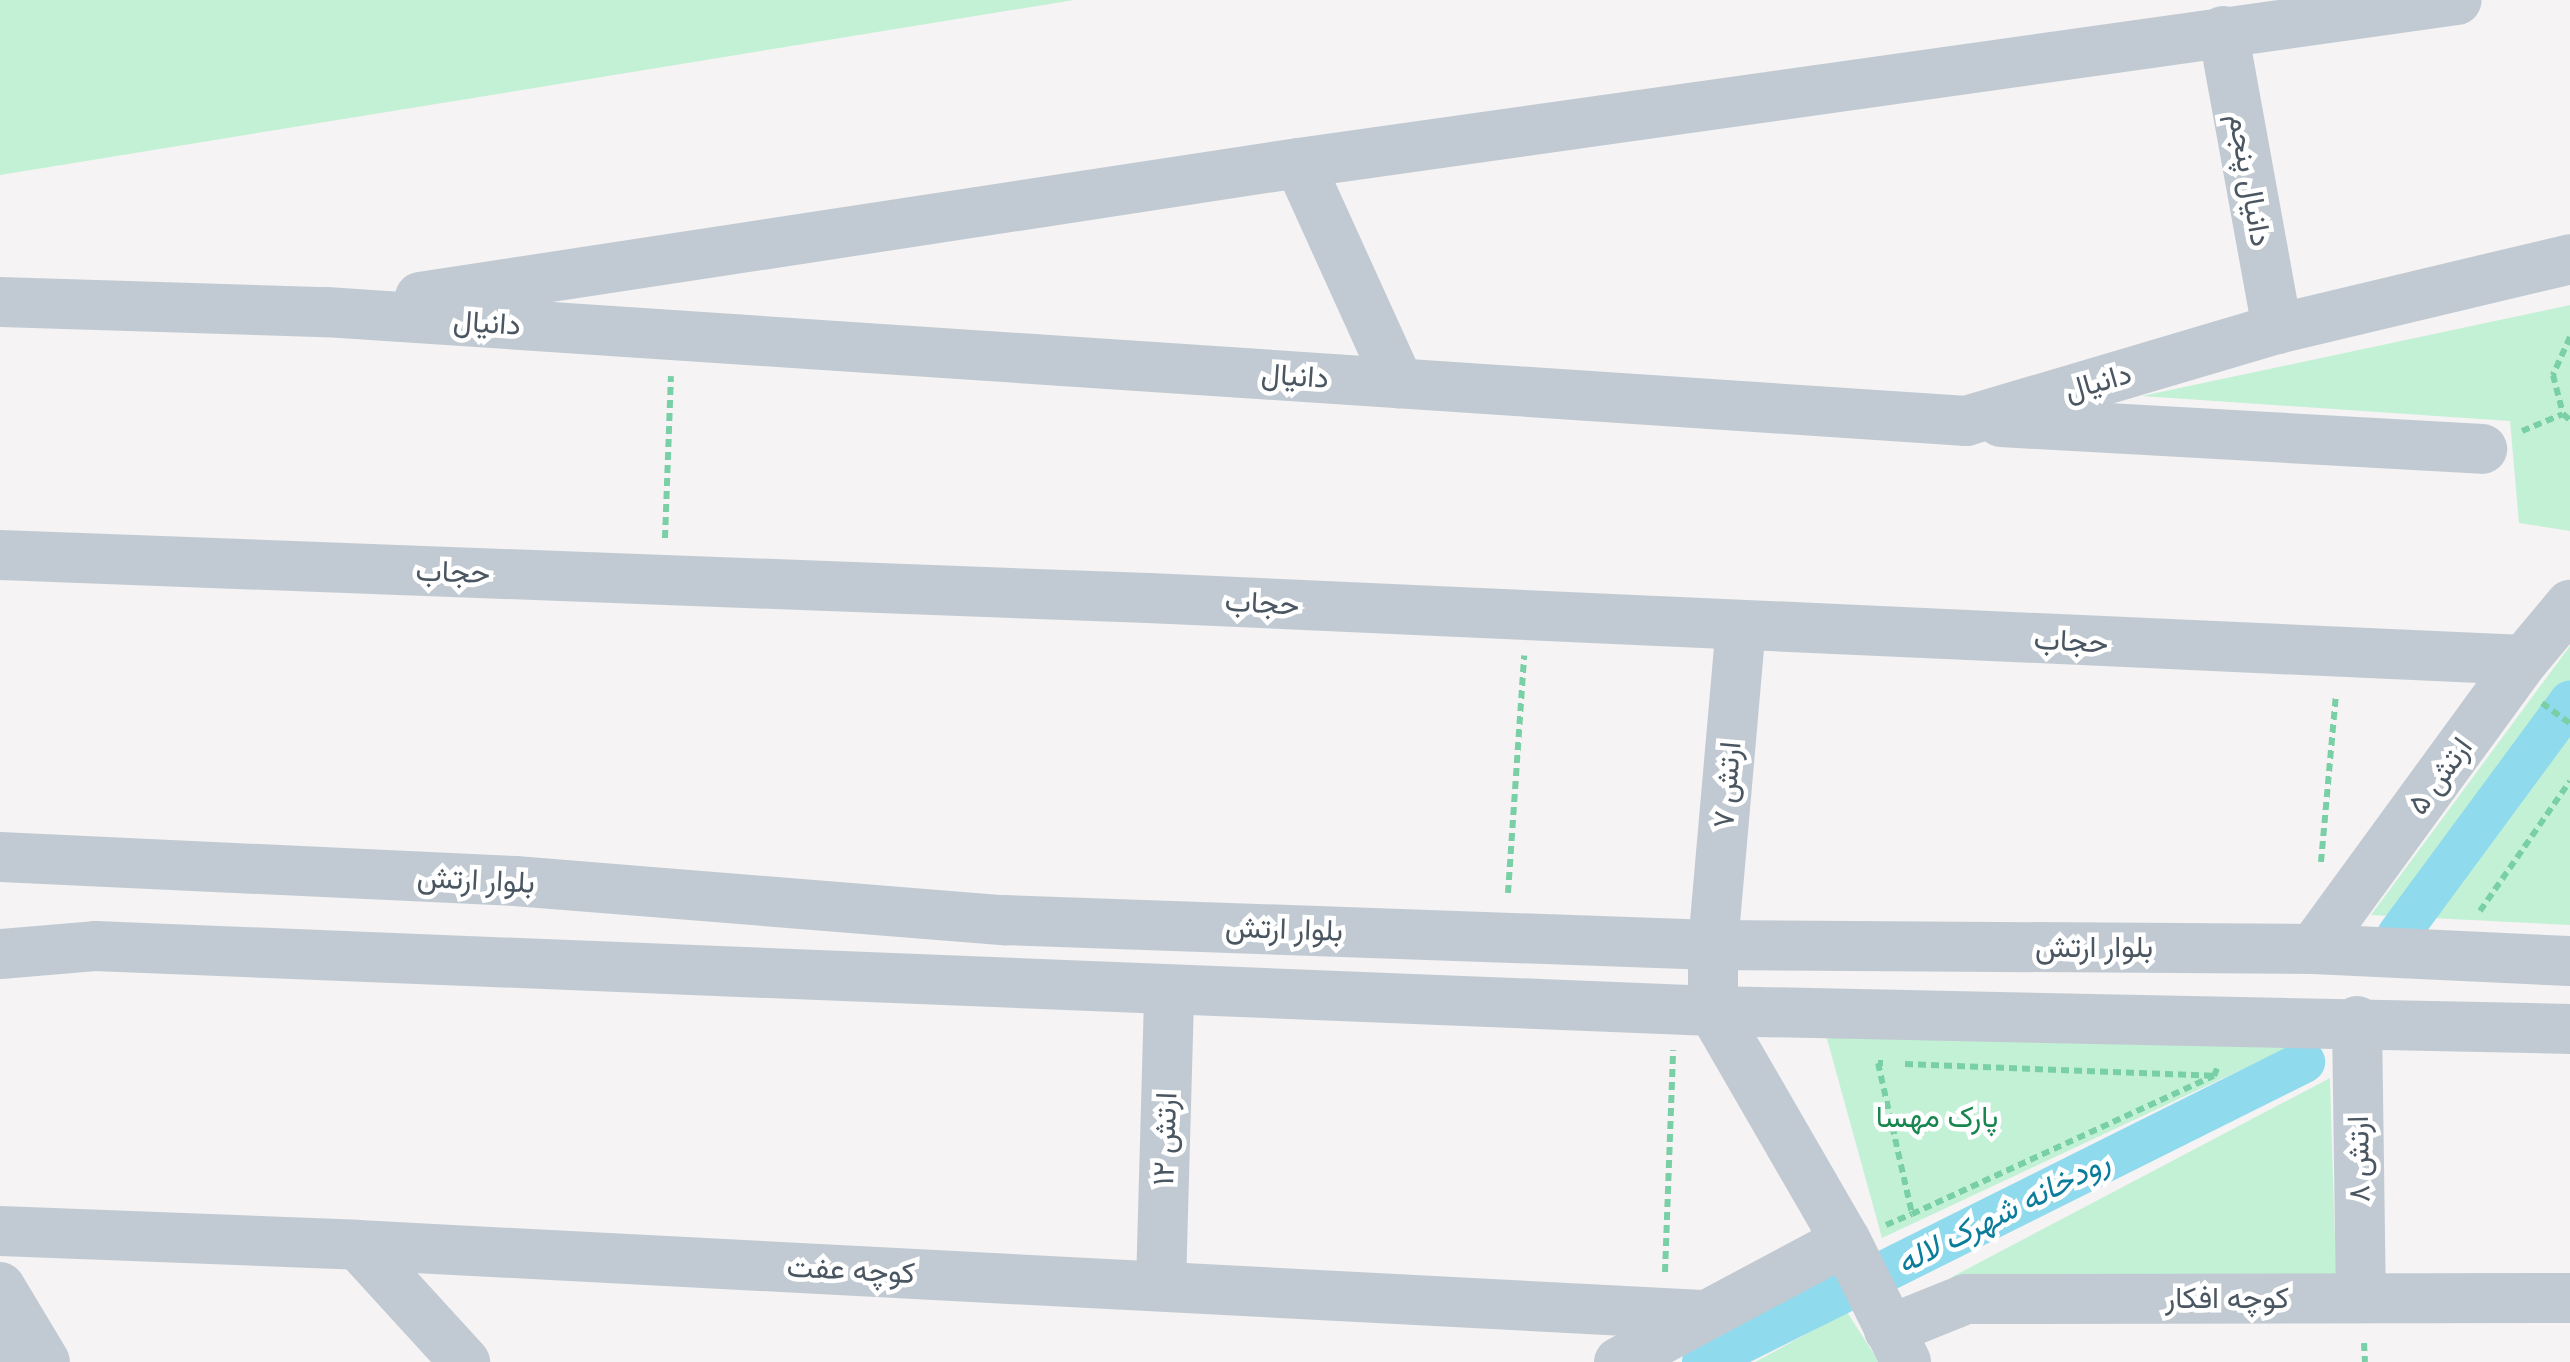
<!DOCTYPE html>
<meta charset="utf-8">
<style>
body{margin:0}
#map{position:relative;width:2570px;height:1362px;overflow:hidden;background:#f5f3f3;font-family:Raleway,Vazirmatn,sans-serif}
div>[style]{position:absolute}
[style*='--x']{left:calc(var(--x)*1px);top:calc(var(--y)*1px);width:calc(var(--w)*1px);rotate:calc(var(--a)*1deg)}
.green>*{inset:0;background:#c3f1d5}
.canal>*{height:42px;margin:-21px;padding:0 21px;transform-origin:21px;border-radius:21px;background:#90daee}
.path>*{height:6px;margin-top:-3px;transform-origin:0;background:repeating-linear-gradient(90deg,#7ad0a6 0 8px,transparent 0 13px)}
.minor>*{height:50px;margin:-25px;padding:0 25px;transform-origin:25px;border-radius:25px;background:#c1cad2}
span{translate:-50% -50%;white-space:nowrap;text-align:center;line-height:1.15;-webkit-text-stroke:9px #fff;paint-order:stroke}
.street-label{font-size:30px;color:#4a5661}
.park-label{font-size:30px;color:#17864f}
.water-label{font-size:32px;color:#0c7c9b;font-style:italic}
</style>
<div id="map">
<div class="green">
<i style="clip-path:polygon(0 0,1074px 0,0 175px)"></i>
<i style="clip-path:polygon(2570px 305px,2570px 531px,2519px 523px,2510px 421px,2142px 396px)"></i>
<i style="clip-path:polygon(2570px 646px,2570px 925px,2371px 915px)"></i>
<i style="clip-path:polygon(1824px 1028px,2294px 1045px,1882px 1238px)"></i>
<i style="clip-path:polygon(2330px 1078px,2336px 1277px,1950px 1278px)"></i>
<i style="clip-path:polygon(1847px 1312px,1879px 1362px,1755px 1362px)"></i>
</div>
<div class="canal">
<i style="--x:2398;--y:935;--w:290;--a:-53.6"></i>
<i style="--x:1703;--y:1362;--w:672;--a:-26.53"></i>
</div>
<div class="path">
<i style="--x:2570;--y:337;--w:42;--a:114.1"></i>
<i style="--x:2553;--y:375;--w:40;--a:75.6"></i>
<i style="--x:2563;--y:414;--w:9;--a:41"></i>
<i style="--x:2522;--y:431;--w:44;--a:-22.5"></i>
<i style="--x:665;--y:538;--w:162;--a:-87.9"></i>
<i style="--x:2542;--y:703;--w:34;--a:36"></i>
<i style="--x:2321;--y:862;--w:168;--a:-84.9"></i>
<i style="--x:1508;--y:893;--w:238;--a:-86.1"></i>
<i style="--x:2480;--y:911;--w:158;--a:-55.3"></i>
<i style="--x:1883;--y:1063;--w:5;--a:180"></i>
<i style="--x:1878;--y:1063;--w:155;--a:77.3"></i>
<i style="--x:1912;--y:1214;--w:332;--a:-24.6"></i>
<i style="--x:2214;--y:1076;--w:11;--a:-68"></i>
<i style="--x:1905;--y:1064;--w:309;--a:2.2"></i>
<i style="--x:1886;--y:1225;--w:28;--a:-23"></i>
<i style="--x:1665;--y:1272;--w:222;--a:-87.9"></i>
<i style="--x:2364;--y:1343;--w:19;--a:87"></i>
</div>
<div class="minor">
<i style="--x:2223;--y:31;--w:303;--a:79.7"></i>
<i style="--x:1299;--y:163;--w:242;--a:65.6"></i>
<i style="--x:420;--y:297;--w:889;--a:-8.67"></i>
<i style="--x:1299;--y:163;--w:1169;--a:-8.01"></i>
<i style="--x:0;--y:302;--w:326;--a:1.8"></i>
<i style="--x:326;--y:312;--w:1644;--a:3.8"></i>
<i style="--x:1966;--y:421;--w:324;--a:-16.5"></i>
<i style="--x:2277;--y:329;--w:301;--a:-13.4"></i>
<i style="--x:2001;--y:422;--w:482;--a:3.2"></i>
<i style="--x:0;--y:555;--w:1149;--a:2.15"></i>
<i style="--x:1148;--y:598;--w:1377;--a:2.58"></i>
<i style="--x:1741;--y:625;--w:321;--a:95"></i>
<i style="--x:1713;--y:945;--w:66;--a:90"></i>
<i style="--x:1713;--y:1011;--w:266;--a:60"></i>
<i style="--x:1846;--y:1241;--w:135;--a:63.6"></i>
<i style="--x:0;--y:857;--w:516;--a:2.67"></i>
<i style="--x:515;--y:881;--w:491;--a:4.6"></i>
<i style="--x:1004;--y:920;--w:709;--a:2.02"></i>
<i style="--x:1713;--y:945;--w:600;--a:0.38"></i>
<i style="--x:2313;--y:949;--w:257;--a:2.7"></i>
<i style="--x:2313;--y:949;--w:358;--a:-53.9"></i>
<i style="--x:2524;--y:660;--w:72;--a:-50.1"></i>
<i style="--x:0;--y:954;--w:95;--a:-4.8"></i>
<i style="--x:95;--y:946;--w:1619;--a:2.3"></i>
<i style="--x:1713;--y:1011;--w:857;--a:1.2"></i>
<i style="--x:2357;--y:1021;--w:277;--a:89.2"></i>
<i style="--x:0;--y:1231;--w:358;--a:2.2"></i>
<i style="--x:358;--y:1245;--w:1346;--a:2.98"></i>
<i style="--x:358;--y:1245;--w:159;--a:47.6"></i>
<i style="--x:1161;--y:1285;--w:293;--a:-88.4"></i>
<i style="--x:0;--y:1287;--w:87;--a:59"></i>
<i style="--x:1889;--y:1330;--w:83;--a:-21.9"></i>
<i style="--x:1966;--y:1299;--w:604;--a:-0.09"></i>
<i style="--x:0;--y:1357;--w:6;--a:59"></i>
<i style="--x:1619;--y:1362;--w:257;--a:-28.1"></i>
</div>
<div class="street-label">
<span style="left:2250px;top:180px;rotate:80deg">دانیال پنجم</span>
<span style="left:487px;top:323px;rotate:4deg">دانیال</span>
<span style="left:1295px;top:376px;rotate:4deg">دانیال</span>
<span style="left:2098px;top:382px;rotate:-16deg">دانیال</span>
<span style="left:453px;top:572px;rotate:2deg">حجاب</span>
<span style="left:1262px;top:603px;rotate:3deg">حجاب</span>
<span style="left:2071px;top:641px;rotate:3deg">حجاب</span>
<span style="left:2440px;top:776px;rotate:-54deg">ارتش ۵</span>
<span style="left:1727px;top:785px;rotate:-85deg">ارتش ۷</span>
<span style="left:476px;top:880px;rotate:3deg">بلوار ارتش</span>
<span style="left:1284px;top:929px;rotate:2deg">بلوار ارتش</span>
<span style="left:2094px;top:947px">بلوار ارتش</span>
<span style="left:1165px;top:1139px;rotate:-88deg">ارتش ۱۲</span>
<span style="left:2359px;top:1159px;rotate:-91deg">ارتش ۸</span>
<span style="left:851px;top:1270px;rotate:3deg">کوچه عفت</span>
<span style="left:2227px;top:1298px">کوچه افکار</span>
</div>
<div class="park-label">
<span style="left:1937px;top:1117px">پارک مهسا</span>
</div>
<div class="water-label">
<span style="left:2003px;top:1212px;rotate:-27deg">رودخانه شهرک لاله</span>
</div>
</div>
